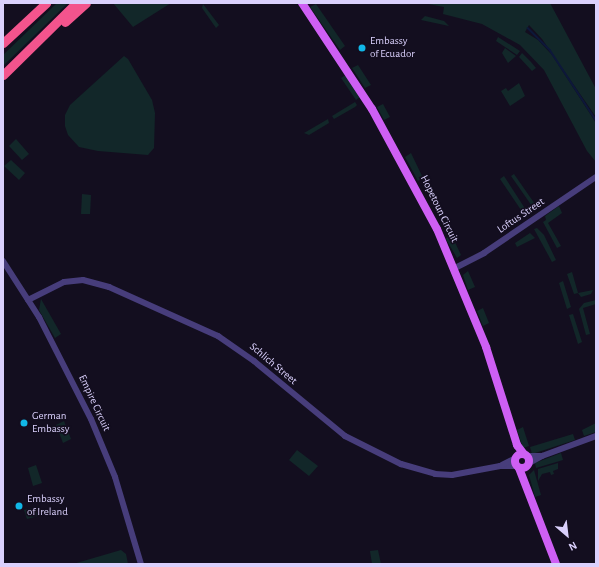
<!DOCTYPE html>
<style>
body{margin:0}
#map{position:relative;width:599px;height:567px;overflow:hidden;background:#130e1f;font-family:"Alegreya Sans",sans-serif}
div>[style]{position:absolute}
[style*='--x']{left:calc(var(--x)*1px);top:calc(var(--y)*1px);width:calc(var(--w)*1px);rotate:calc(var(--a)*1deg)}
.green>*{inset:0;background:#122729}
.stream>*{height:1.5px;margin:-0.75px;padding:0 0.75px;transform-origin:0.75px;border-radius:0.75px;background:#0d183a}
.minor>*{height:6px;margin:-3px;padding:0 3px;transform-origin:3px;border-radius:3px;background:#473d7b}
.major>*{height:8px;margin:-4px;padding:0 4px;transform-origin:4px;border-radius:4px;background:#ce5ff4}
.major>.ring{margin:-4px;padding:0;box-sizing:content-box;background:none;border:8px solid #ce5ff4;border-radius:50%}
.highway>*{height:9px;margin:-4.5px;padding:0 4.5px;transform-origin:4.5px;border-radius:4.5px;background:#f3548d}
.dots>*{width:11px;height:11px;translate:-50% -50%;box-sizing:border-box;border:2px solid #130e1f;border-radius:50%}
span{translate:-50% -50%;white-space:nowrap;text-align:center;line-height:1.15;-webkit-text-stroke:3.5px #130e1f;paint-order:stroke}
.poi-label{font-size:11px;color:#dad0fc}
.left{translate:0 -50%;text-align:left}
.street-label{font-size:11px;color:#dad0fc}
.frame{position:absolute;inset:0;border:4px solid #dad0fc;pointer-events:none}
.north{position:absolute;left:547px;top:515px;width:40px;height:40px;-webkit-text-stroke:3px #130e1f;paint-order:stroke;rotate:152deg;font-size:11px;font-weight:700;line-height:16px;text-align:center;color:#dad0fc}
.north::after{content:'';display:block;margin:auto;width:14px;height:18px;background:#dad0fc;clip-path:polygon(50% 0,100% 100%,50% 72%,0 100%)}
</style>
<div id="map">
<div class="green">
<i style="clip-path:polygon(57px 3px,68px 3px,3px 66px,3px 55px)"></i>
<i style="clip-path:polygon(113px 3px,171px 3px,133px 27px)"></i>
<i style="clip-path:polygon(423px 3px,550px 3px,596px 89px,596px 117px,542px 39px,529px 25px,525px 32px,538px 40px,552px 55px,596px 123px,596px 162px,587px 151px,544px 70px,520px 45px,482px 24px,443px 14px,444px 7px)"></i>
<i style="clip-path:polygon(203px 4px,219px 25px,216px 28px,202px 8px)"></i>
<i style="clip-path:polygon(316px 4px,345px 46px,340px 50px,310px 7px)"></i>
<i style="clip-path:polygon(425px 16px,444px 21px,449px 26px,421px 20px)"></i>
<i style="clip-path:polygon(498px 37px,520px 51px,517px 55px,496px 41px)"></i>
<i style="clip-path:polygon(505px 48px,516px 56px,508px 63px,502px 53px)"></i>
<i style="clip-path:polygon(522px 53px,531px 62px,536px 68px,532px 71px,519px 57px)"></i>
<i style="clip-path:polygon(124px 56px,128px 59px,152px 100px,155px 113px,154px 148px,148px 155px,98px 151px,79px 147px,68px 135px,65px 126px,65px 115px,70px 105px)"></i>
<i style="clip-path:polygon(358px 65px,371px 85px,365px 88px,352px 68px)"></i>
<i style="clip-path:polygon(347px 74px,360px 97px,356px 100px,341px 78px)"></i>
<i style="clip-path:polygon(519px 83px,525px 96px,510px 106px,501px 91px,506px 88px,508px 91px)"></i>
<i style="clip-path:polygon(355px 102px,357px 105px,355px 107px,334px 119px,332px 116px)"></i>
<i style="clip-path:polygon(383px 104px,390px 117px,384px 120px,377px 107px)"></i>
<i style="clip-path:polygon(328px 119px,329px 123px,309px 135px,304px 133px)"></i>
<i style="clip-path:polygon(16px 139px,29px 154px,22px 160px,9px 146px)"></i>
<i style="clip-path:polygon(411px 153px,423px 178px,418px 181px,405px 157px)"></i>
<i style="clip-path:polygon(11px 160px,25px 173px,19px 180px,4px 166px)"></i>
<i style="clip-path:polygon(514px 174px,537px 207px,534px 209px,511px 176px)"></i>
<i style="clip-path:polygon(504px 176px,526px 210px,527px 214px,525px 216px,500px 179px)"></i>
<i style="clip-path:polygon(82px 194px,91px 195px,90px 214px,81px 214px)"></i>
<i style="clip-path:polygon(559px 206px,562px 213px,548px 223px,561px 246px,557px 248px,543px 222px,546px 220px,545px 216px)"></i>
<i style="clip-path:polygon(537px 228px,544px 235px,556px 260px,552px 262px,534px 229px)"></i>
<i style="clip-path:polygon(530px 233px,535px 238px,517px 247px,515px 243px)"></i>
<i style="clip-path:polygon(452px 236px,461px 255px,457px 258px,447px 241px,446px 238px)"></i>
<i style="clip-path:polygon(468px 271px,475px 287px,468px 290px,463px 275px)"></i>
<i style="clip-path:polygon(572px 272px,578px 293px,593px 290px,591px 294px,581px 297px,578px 293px,574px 294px,567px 274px)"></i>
<i style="clip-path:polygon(563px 281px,571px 307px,567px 309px,559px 283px)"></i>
<i style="clip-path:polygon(41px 299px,61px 334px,55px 338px,39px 310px)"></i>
<i style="clip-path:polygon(596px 300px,596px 304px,583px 308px,590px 334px,586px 335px,579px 309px,584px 303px)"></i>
<i style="clip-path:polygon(483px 308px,489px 323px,483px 326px,477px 311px)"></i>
<i style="clip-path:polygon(573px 314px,582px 342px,578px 344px,569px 315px)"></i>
<i style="clip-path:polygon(64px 421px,71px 439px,63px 443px,56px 425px)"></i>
<i style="clip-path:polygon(596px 423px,596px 432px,584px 436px,582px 430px)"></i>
<i style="clip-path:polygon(523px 427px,529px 446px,523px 448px,517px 430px)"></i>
<i style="clip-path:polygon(573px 434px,575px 440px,532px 454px,530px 447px)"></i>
<i style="clip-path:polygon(297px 450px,318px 466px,309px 476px,289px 460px)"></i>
<i style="clip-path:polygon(561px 453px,563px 460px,536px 468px,535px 463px)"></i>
<i style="clip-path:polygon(558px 463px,558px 469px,553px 471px,554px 474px,551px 475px,550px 472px,542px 474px,538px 481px,538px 469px)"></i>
<i style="clip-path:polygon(36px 465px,42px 483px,33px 486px,28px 468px)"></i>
<i style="clip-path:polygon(534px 470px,541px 495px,535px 497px,529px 475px)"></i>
<i style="clip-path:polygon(39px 506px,42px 515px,27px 519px,24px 510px)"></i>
<i style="clip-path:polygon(121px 550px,126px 554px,128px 564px,73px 564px)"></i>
<i style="clip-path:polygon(378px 550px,381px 564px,372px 564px,370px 551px)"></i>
</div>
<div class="stream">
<i style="--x:528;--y:28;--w:31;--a:45"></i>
<i style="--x:550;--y:50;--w:84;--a:56.7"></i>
</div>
<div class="minor">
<i style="--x:3;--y:261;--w:67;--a:57.3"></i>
<i style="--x:39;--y:317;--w:114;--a:63"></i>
<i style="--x:91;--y:419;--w:63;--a:67.5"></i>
<i style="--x:115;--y:477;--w:91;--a:73.4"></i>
<i style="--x:455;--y:268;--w:33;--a:-27"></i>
<i style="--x:484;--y:253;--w:135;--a:-34.2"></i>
<i style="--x:28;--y:300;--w:40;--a:-26.6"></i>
<i style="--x:64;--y:282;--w:19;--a:-6"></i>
<i style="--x:83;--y:280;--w:27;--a:15"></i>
<i style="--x:109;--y:287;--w:120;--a:24.2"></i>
<i style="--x:218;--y:336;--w:44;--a:34.8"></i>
<i style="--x:254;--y:361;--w:118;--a:39.5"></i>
<i style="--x:345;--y:436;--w:63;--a:26.6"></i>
<i style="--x:401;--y:464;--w:35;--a:16"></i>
<i style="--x:435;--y:474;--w:17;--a:3"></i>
<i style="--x:452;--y:475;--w:49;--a:-10.6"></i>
<i style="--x:500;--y:466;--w:16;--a:0"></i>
<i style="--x:528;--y:456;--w:12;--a:0"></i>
<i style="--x:529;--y:463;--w:15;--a:-28"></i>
<i style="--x:542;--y:456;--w:58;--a:-20.3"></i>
<i style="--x:502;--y:465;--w:13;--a:-27"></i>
</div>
<div class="major">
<i style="--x:302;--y:3;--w:127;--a:56.6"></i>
<i style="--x:372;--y:109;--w:136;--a:61.6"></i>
<i style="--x:437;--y:229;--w:128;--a:67.4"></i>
<i style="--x:486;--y:347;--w:103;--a:72.4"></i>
<i style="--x:517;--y:445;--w:10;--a:53"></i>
<i class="ring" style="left:515px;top:454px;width:6px;height:6px"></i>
<i style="--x:519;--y:468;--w:103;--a:68.9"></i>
</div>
<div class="highway">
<i style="--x:65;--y:22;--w:28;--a:-42"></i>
<i style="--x:3;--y:43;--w:59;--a:-42.9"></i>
<i style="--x:3;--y:75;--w:103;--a:-44.6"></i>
</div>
<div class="dots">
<i style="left:362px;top:48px;background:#11b7e7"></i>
<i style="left:24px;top:423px;background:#11b7e7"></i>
<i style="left:19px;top:506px;background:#11b7e7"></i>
</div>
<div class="poi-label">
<span class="left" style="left:370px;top:48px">Embassy<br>of Ecuador</span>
<span class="left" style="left:32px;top:423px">German<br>Embassy</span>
<span class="left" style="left:27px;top:506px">Embassy<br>of Ireland</span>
</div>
<div class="street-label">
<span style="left:439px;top:209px;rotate:64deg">Hopetoun Circuit</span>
<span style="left:521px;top:216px;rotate:-34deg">Loftus Street</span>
<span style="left:273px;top:364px;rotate:40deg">Schlich Street</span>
<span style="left:94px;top:403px;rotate:65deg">Empire Circuit</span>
</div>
<div class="frame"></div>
<div class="north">N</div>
</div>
